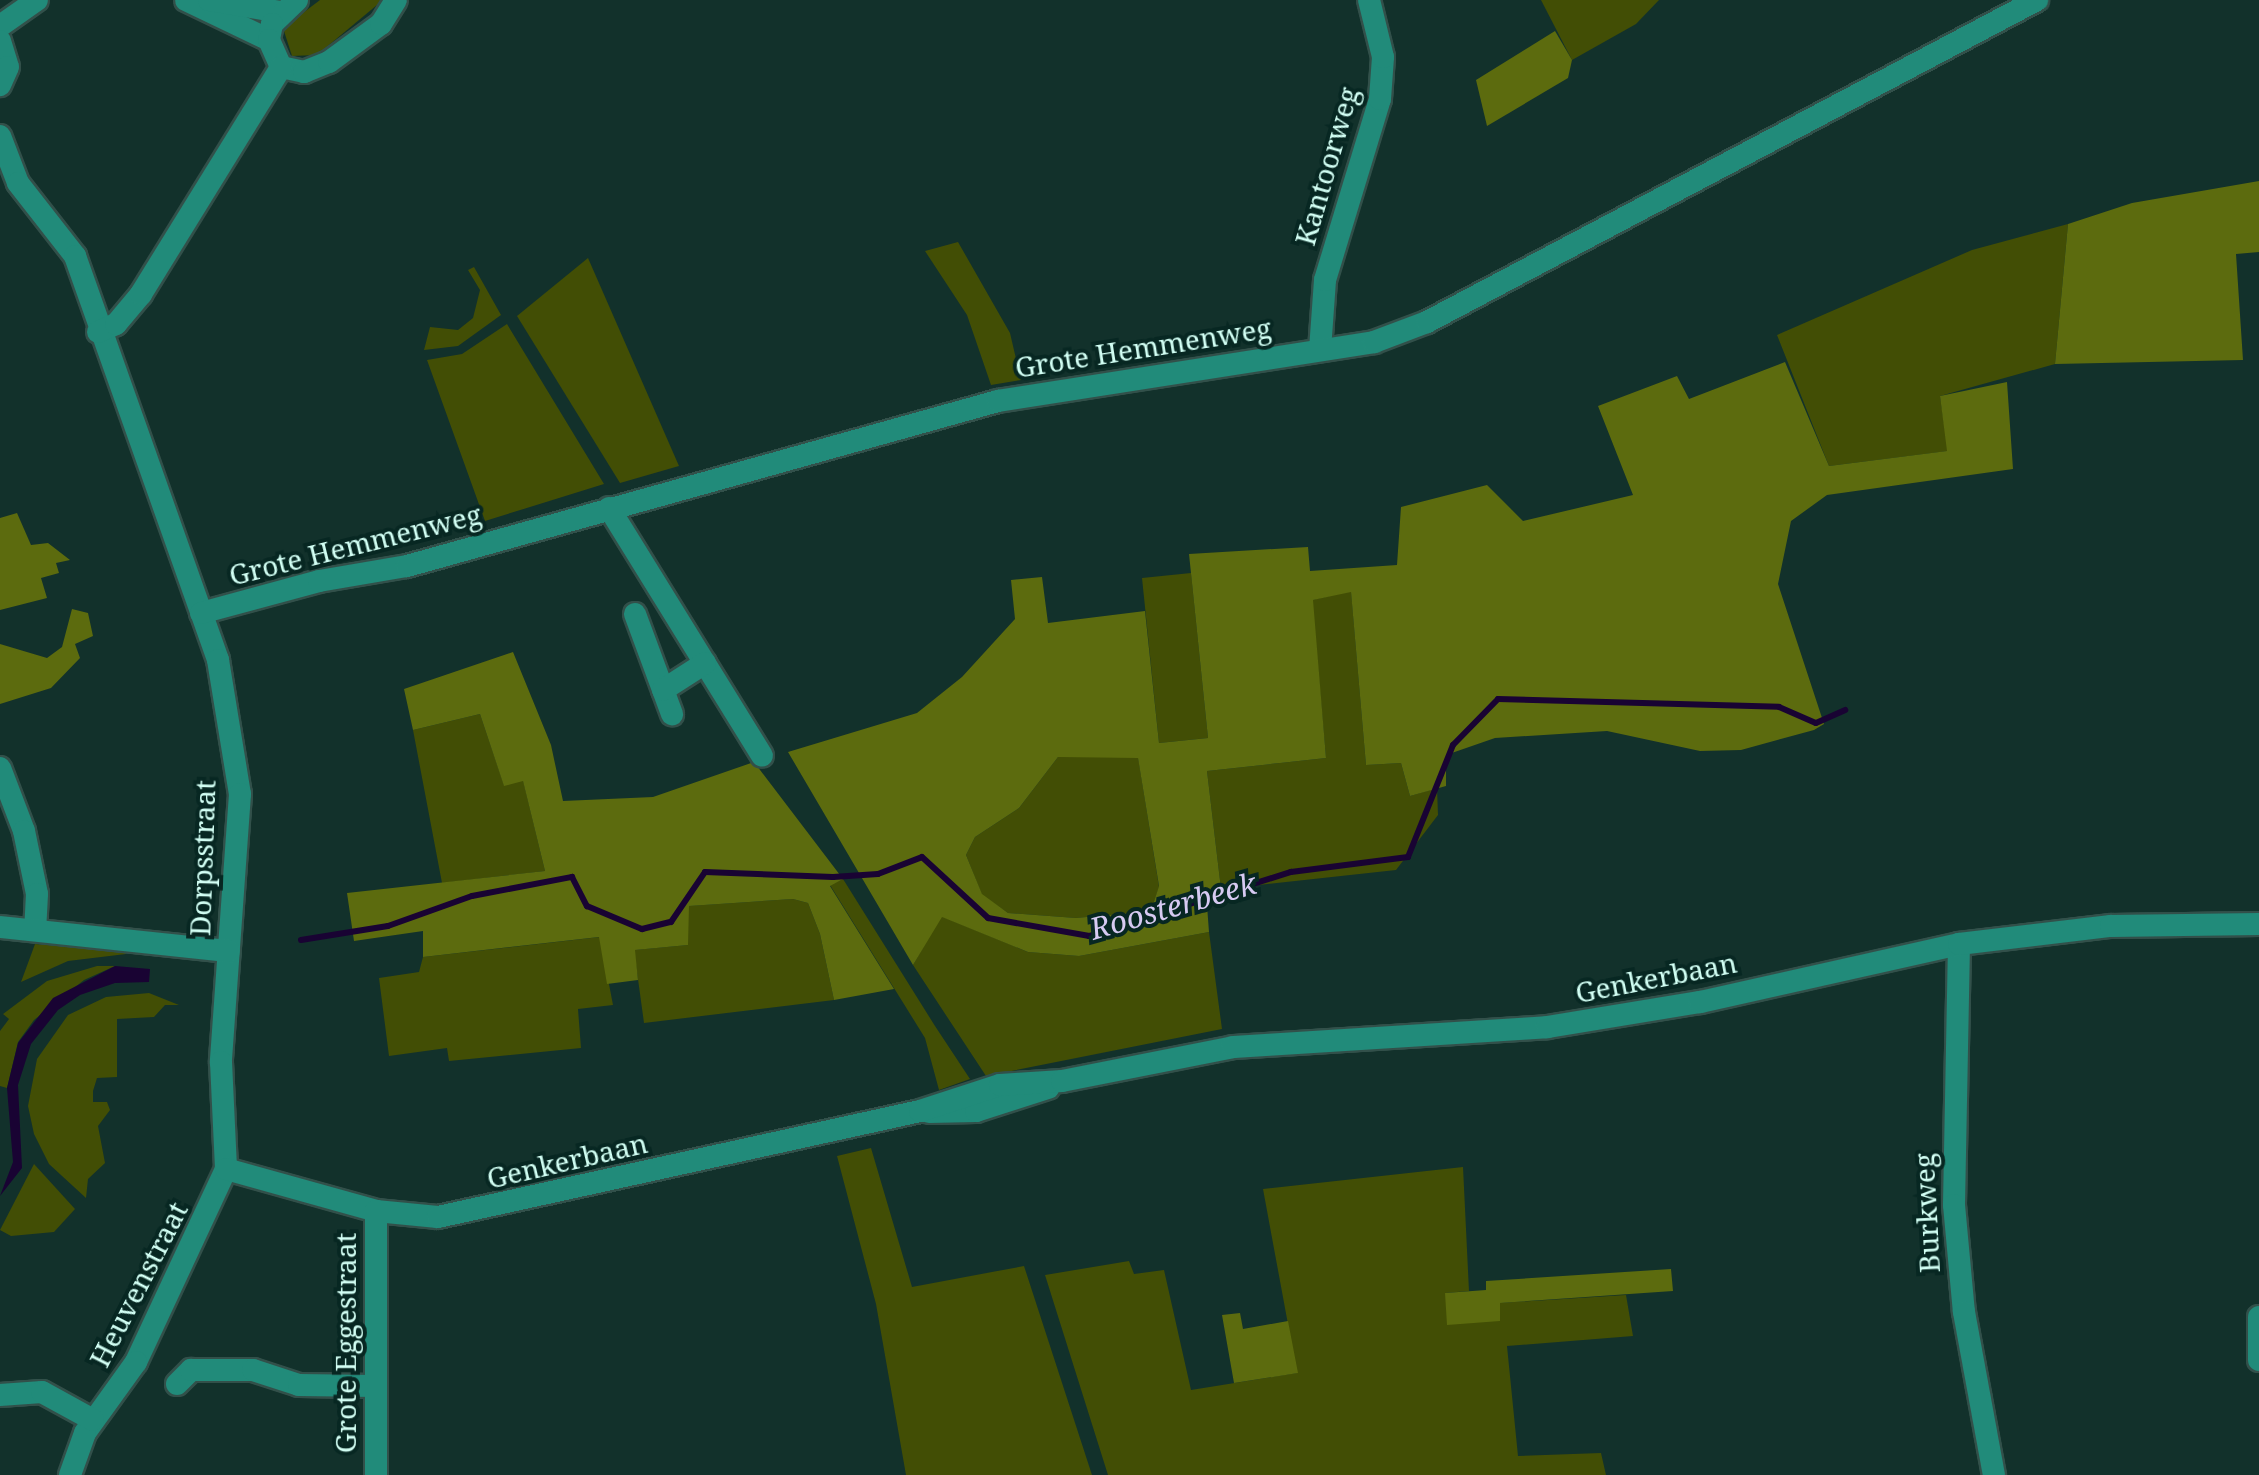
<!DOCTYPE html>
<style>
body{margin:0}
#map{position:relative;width:2259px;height:1475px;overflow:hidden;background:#12312b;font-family:"Noto Serif",serif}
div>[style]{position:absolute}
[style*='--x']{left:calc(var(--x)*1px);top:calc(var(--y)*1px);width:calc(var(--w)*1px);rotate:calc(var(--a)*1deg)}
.green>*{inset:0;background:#424e05}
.forest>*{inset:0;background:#5c6b0e}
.water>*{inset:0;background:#190333}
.stream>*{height:6px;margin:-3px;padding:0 3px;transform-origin:3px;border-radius:3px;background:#190333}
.roads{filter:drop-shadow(2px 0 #32504a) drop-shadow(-2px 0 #32504a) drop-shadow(0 2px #32504a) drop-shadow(0 -2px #32504a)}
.minor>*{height:22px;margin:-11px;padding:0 11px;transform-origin:11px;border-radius:11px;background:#218b7a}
span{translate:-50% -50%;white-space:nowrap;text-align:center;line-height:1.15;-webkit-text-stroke:8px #072722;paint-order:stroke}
.street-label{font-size:28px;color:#d2fff4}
.water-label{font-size:30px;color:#d6caf2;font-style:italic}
</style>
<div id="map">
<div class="green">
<i style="clip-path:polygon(320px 0,383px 0,317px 55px,292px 56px,283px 28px)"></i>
<i style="clip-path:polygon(1541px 0,1659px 0,1636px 24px,1572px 60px)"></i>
<i style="clip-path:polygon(2068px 224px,2055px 364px,1940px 396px,1948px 451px,1829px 466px,1777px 335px,1972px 250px)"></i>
<i style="clip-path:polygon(958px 242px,1010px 333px,1021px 380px,991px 385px,967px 315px,925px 251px)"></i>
<i style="clip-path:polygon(588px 258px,679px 466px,620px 483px,517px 316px)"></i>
<i style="clip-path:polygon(474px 267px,501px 315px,458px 346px,424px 350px,430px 327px,458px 330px,473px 318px,480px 290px,468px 270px)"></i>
<i style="clip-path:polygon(507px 324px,604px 484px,485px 521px,427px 360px,462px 354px)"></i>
<i style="clip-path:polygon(1191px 573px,1208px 738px,1159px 743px,1142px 578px)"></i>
<i style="clip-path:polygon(1351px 591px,1366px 765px,1401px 763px,1410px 796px,1437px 788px,1438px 815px,1396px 870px,1221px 889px,1207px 771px,1326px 758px,1312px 600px)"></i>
<i style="clip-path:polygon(480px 714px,504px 785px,523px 780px,545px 871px,442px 883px,413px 730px)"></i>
<i style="clip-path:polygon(1058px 757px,1138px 757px,1159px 887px,1151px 911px,1076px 918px,1008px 913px,982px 895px,966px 855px,975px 837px,1019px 808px)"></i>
<i style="clip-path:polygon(843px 879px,935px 1026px,970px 1079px,939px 1090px,925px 1038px,830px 885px)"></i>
<i style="clip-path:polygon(793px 899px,808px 903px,820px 934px,834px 1000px,644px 1023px,634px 950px,688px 945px,688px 906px)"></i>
<i style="clip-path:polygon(941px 916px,1028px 952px,1079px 956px,1209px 932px,1222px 1029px,986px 1076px,913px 965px)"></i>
<i style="clip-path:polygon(600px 937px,613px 1005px,578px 1009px,581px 1048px,449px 1061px,447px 1048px,389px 1056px,379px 978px,419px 972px,423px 957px)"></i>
<i style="clip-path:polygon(35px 944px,125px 951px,126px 954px,68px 961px,21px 982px)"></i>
<i style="clip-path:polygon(97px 966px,115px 966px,84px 980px,34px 1020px,18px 1042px,7px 1088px,0 1086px,0 1031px,9px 1019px,3px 1014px,47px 981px)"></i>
<i style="clip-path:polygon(149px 993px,179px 1005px,165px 1005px,154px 1017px,117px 1019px,117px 1077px,97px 1078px,93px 1091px,93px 1102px,107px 1102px,110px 1110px,98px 1126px,105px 1163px,88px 1179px,86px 1198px,49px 1164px,34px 1134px,28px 1106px,37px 1059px,68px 1015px,106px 997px)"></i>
<i style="clip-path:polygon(871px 1148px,912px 1287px,1024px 1266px,1092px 1475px,906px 1475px,876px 1304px,837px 1156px)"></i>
<i style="clip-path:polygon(34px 1164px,75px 1209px,54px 1232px,11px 1236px,0 1230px)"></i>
<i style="clip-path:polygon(1463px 1167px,1469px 1291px,1445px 1293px,1500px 1321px,1499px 1303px,1626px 1295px,1633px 1336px,1507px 1346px,1518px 1456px,1601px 1453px,1606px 1475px,1108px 1475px,1045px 1275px,1129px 1261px,1134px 1274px,1164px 1270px,1191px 1390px,1297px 1373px,1263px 1189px)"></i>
</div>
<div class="forest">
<i style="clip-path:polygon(1555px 31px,1572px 60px,1568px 78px,1487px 126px,1476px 80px)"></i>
<i style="clip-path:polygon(2259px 181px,2259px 252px,2236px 254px,2243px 360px,2055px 364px,2068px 224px,2132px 203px)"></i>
<i style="clip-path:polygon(evenodd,1785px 362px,1829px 466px,1947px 451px,1940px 396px,2007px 382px,2013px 469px,1827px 495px,1791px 521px,1778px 584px,1824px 724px,1814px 730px,1741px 750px,1700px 751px,1607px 731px,1495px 738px,1446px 755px,1446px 786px,1410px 796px,1401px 763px,1366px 765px,1351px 592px,1313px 600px,1326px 758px,1207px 771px,1221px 889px,1206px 892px,1209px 932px,1079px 956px,1028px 952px,942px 917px,913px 965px,788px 752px,917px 713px,962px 677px,1015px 619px,1011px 580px,1042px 577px,1048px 623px,1145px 611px,1159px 743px,1208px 738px,1189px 554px,1308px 547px,1310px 571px,1397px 565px,1401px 507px,1487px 485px,1523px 521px,1633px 495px,1598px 406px,1677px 376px,1689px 399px,1785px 362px,1058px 757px,1138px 758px,1159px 886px,1151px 911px,1076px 918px,1008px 913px,982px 894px,966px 855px,975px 837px,1019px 808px,1058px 757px)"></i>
<i style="clip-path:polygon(17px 513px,31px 545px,48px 543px,70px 560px,56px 563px,59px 573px,41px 578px,47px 598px,0 610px,0 518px)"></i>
<i style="clip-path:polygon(72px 609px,88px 613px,93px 636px,75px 644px,80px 658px,51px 688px,0 704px,0 644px,47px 658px,62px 647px)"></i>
<i style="clip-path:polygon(513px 652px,551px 745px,563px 801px,653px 797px,754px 762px,843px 879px,830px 886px,894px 989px,834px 1000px,820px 934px,808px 903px,793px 899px,689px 906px,688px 945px,635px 950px,638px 980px,607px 984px,599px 937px,423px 957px,423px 931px,354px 941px,347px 893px,545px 871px,523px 781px,504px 786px,480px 714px,413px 730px,404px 689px)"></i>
<i style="clip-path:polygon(1671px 1269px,1673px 1291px,1500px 1303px,1500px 1321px,1447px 1325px,1445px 1293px,1486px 1290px,1486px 1281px)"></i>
<i style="clip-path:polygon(1240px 1313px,1243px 1329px,1288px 1321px,1298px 1373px,1234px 1383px,1222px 1315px)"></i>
</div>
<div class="water">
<i style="clip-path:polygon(115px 966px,150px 969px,149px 982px,115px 983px,80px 995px,58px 1010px,31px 1044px,18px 1085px,22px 1168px,0 1196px,13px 1162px,7px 1088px,18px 1043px,53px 998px)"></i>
</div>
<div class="stream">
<i style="--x:301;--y:940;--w:88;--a:-9.1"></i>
<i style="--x:388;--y:926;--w:89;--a:-19.7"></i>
<i style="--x:472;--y:896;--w:102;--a:-10.8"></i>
<i style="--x:572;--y:877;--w:33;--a:63"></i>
<i style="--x:587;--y:906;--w:60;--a:22.7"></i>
<i style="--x:642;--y:929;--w:30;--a:-14"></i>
<i style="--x:671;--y:922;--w:60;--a:-55.8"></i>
<i style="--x:705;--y:872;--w:128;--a:2.2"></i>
<i style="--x:833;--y:877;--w:45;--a:-3.8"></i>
<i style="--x:878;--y:874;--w:47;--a:-21.1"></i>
<i style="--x:922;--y:857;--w:90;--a:42.7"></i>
<i style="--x:988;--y:918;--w:103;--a:10.1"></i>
<i style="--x:1089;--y:936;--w:212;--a:-17.6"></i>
<i style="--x:1291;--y:872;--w:118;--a:-7.3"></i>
<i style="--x:1408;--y:857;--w:121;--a:-68.1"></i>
<i style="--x:1453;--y:745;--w:64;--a:-45.6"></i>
<i style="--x:1498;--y:699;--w:281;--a:1.6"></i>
<i style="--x:1779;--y:707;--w:40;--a:23.4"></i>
<i style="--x:1816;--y:723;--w:32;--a:-24"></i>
</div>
<div class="roads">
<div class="minor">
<i style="--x:186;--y:0;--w:92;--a:25.7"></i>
<i style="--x:209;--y:0;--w:73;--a:9.5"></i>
<i style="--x:297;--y:0;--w:35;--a:136"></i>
<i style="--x:272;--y:24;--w:16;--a:101"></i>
<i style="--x:269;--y:40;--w:30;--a:66"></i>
<i style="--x:281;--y:67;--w:24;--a:12"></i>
<i style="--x:304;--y:72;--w:27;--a:-22"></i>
<i style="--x:329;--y:62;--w:64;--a:-36.2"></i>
<i style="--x:381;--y:24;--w:28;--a:-58"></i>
<i style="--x:0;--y:26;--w:45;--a:-35.1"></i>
<i style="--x:0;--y:41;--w:27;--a:73"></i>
<i style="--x:8;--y:67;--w:20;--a:114"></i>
<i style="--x:0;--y:136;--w:50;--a:69"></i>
<i style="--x:18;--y:183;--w:93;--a:52"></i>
<i style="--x:75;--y:256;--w:429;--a:70.5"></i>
<i style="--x:218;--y:660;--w:136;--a:80.7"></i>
<i style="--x:240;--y:794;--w:269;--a:94.1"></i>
<i style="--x:221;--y:1062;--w:107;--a:87.3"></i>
<i style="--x:226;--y:1169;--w:213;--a:115"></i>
<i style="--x:136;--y:1362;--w:87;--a:125.7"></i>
<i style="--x:85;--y:1433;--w:45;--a:109.7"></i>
<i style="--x:98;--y:332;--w:20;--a:-24"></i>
<i style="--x:116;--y:324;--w:39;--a:-50"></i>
<i style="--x:141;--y:294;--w:267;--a:-58.3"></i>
<i style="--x:1320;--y:350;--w:70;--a:-85.9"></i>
<i style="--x:1325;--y:280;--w:189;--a:-73.1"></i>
<i style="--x:1380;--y:99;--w:42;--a:-85.9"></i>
<i style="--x:1383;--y:57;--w:59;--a:-103.8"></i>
<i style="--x:609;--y:508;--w:291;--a:58.3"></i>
<i style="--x:201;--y:613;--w:122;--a:-15.2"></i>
<i style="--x:319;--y:581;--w:89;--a:-9.7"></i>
<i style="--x:407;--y:566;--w:614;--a:-15.6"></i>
<i style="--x:998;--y:401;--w:381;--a:-8.9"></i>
<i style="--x:1374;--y:342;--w:57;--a:-20.7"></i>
<i style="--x:1427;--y:322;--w:690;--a:-27.83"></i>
<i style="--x:635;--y:614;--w:107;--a:69.7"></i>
<i style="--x:663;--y:690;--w:50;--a:-32.7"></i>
<i style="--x:0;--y:768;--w:67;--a:69.1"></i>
<i style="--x:24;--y:831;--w:64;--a:78.3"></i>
<i style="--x:37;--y:894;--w:35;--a:93"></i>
<i style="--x:0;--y:927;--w:230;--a:6"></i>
<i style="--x:1959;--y:944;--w:261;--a:91.1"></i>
<i style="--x:1954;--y:1205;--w:107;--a:84.7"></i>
<i style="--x:1964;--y:1312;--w:166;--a:79.6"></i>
<i style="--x:929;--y:1112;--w:47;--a:-1.2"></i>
<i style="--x:976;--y:1111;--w:76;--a:-17.7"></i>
<i style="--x:226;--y:1169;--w:156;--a:15.6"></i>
<i style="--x:376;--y:1211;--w:62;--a:5.5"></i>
<i style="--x:438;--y:1217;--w:494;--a:-12.4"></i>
<i style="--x:920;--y:1111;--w:84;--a:-18"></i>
<i style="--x:1000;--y:1085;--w:62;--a:-3.7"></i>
<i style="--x:1062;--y:1081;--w:174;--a:-11.2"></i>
<i style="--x:1233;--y:1047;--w:315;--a:-3.6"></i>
<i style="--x:1547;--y:1027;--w:155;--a:-9.3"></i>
<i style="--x:1700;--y:1002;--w:265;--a:-12.6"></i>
<i style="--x:1959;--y:944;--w:153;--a:-6.8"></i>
<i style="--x:2111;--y:926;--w:148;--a:-0.8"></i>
<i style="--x:2259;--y:1317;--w:43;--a:90"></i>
<i style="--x:177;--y:1384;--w:20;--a:-45"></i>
<i style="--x:191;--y:1370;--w:62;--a:0"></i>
<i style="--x:253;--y:1370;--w:48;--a:18.1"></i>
<i style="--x:299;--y:1385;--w:76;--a:0.8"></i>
<i style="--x:0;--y:1395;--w:42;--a:-4.1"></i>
<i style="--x:42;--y:1392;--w:58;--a:28.8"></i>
<i style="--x:376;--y:1475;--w:264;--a:-90"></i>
</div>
</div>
<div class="street-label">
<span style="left:1326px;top:166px;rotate:-74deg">Kantoorweg</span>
<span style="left:1143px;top:347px;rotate:-9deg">Grote Hemmenweg</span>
<span style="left:355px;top:544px;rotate:-14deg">Grote Hemmenweg</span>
<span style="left:202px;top:858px;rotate:-88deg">Dorpsstraat</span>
<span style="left:1656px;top:977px;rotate:-11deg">Genkerbaan</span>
<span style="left:567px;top:1160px;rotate:-13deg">Genkerbaan</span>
<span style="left:1926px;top:1213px;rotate:-93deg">Burkweg</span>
<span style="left:138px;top:1284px;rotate:-63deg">Heuvenstraat</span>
<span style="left:345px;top:1343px;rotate:-90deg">Grote Eggestraat</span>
</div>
<div class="water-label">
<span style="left:1173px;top:906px;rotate:-16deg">Roosterbeek</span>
</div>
</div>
